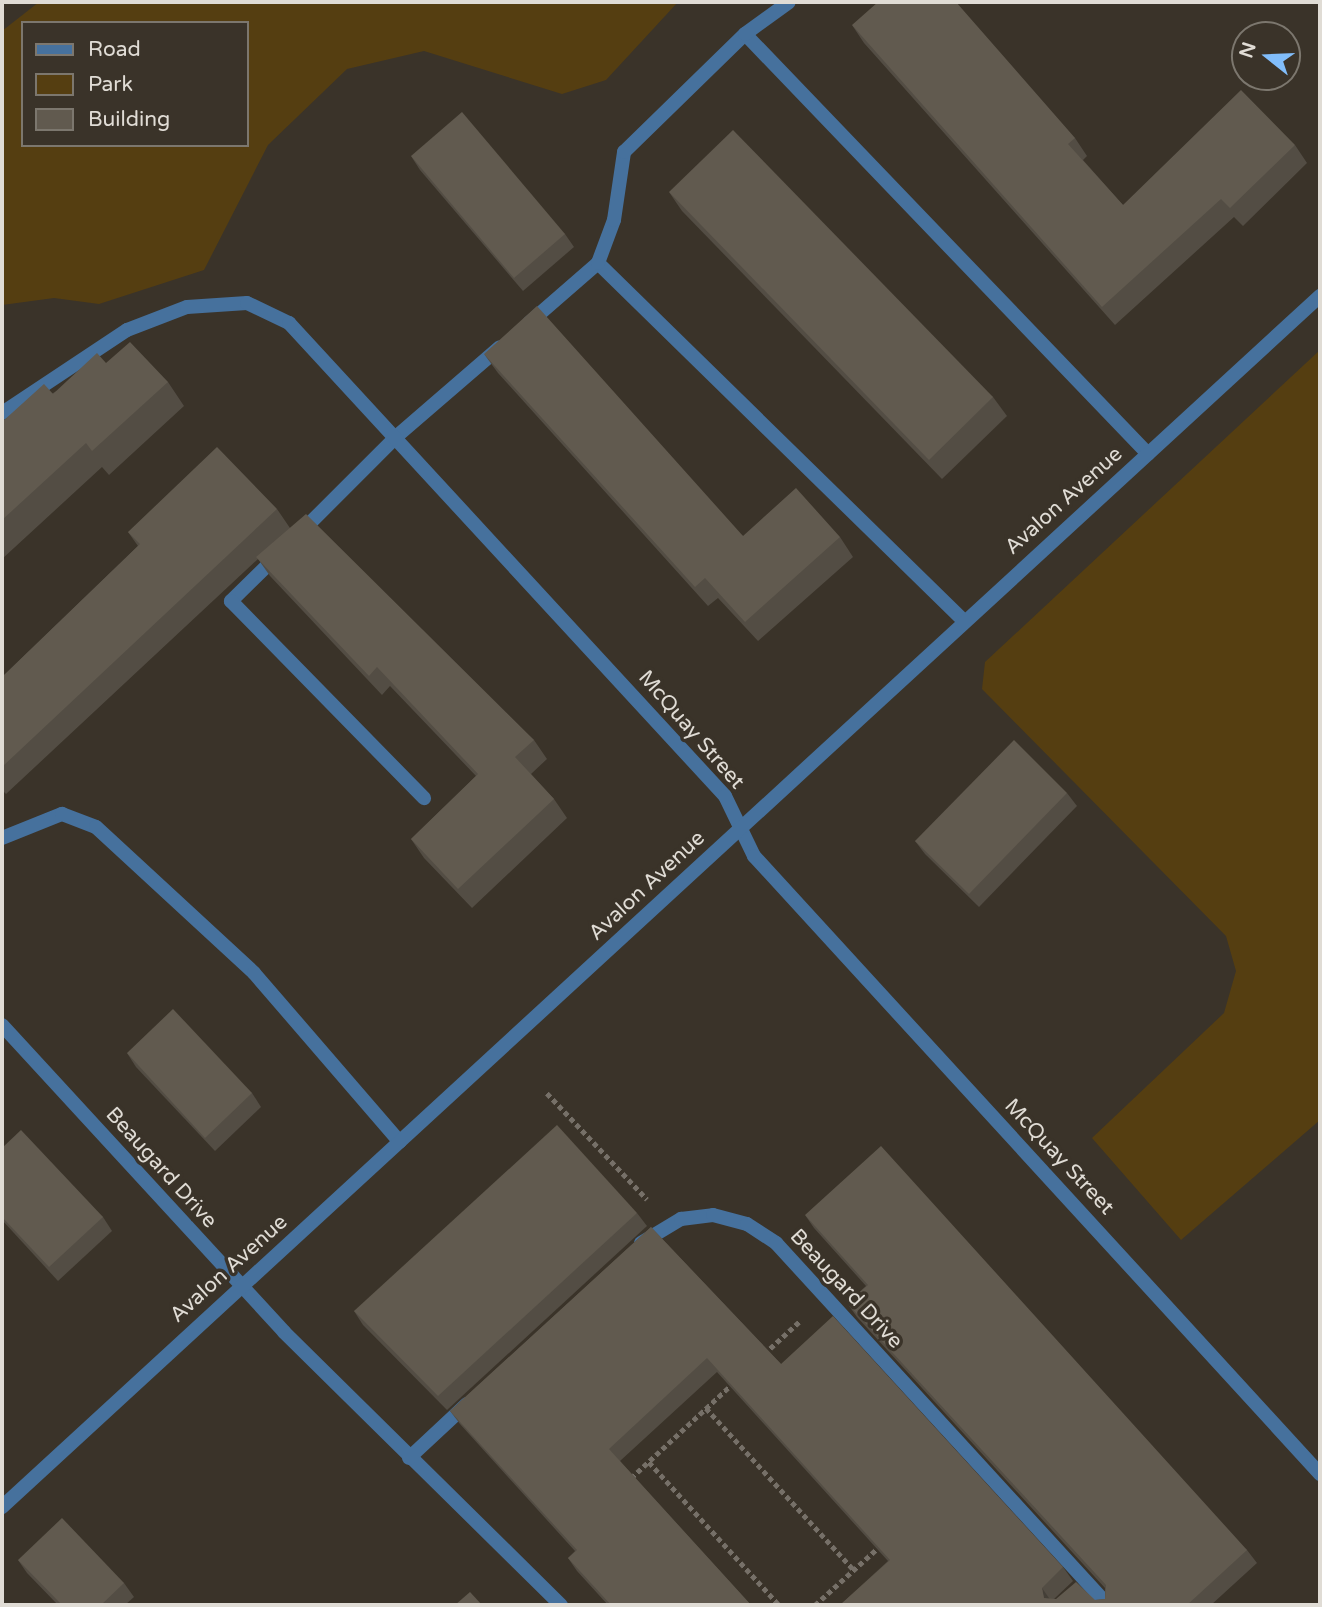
<!DOCTYPE html>
<style>
body{margin:0}
#map{position:relative;width:1322px;height:1607px;overflow:hidden;background:#3a3329;font-family:"Varela Round",sans-serif}
div>[style]{position:absolute}
[style*='--x']{left:calc(var(--x)*1px);top:calc(var(--y)*1px);width:calc(var(--w)*1px);rotate:calc(var(--a)*1deg)}
.green>*{inset:0;background:#553e11}
.path>*{height:4.5px;margin-top:-2.25px;transform-origin:0;background:repeating-linear-gradient(90deg,#767068 0 5px,transparent 0 8.5px)}
.lane>*{height:14px;margin:-7px;padding:0 7px;transform-origin:7px;border-radius:7px;background:#46719d}
.street>*{height:14px;margin:-7px;padding:0 7px;transform-origin:7px;border-radius:7px;background:#46719d}
.wall>*{inset:0;background:#534d44}
.shaded-wall>*{inset:0;background:#443f37}
.building>*{inset:0;background:#615a4f}
span{translate:-50% -50%;white-space:nowrap;text-align:center;line-height:1.15;-webkit-text-stroke:7px #3a3329;paint-order:stroke}
.street-label{font-size:21px;color:#e0dcd5}
.frame{position:absolute;inset:0;border:4px solid #e0dcd5;pointer-events:none}
.legend{position:absolute;left:21px;top:21px;width:228px;height:126px;box-sizing:border-box;background:#3a3329;border:2px solid #7c776e;margin:0;padding:9px 12px;list-style:none;font-size:21px;color:#e0dcd5}
.legend li{display:flex;align-items:center;gap:14px;height:35px}
.legend b{width:35px;border:2px solid #7c776e}
.north{position:absolute;left:1231px;top:21px;width:70px;height:70px;box-sizing:border-box;background:#3a3329;border:2px solid #7c776e;border-radius:50%;rotate:288deg;font-size:19px;font-weight:700;line-height:28px;text-align:center;color:#e0dcd5}
.north::after{content:'';display:block;margin:auto;width:24px;height:32px;background:#81bdfa;clip-path:polygon(50% 0,100% 100%,50% 72%,0 100%)}
</style>
<div id="map">
<div class="green">
<i style="clip-path:polygon(evenodd,39px 2px,678px 2px,606px 80px,562px 94px,424px 51px,347px 69px,268px 145px,204px 270px,99px 304px,54px 298px,2px 305px,2px 31px,39px 2px,23px 23px,247px 23px,247px 145px,23px 145px,23px 23px)"></i>
<i style="clip-path:polygon(1320px 350px,1320px 1120px,1181px 1240px,1092px 1138px,1224px 1013px,1236px 971px,1226px 936px,982px 689px,985px 662px)"></i>
</div>
<div class="path">
<i style="--x:547;--y:1093;--w:146;--a:46.7"></i>
<i style="--x:764;--y:1354;--w:50;--a:-42.6"></i>
<i style="--x:706;--y:1408;--w:219;--a:47.6"></i>
<i style="--x:649;--y:1462;--w:193;--a:47.7"></i>
<i style="--x:631;--y:1478;--w:138;--a:-42.9"></i>
<i style="--x:815;--y:1605;--w:86;--a:-42.2"></i>
</div>
<div class="lane">
<i style="--x:745;--y:34;--w:582;--a:46.18"></i>
<i style="--x:598;--y:263;--w:512;--a:44.37"></i>
<i style="--x:529;--y:323;--w:91;--a:-41"></i>
<i style="--x:598;--y:263;--w:46;--a:-69.6"></i>
<i style="--x:614;--y:220;--w:69;--a:-81.6"></i>
<i style="--x:624;--y:152;--w:169;--a:-44.3"></i>
<i style="--x:745;--y:34;--w:54;--a:-36"></i>
<i style="--x:300;--y:533;--w:137;--a:-45"></i>
<i style="--x:397;--y:436;--w:136;--a:-40.8"></i>
<i style="--x:278;--y:555;--w:66;--a:135.6"></i>
<i style="--x:231;--y:601;--w:276;--a:45.6"></i>
<i style="--x:2;--y:838;--w:65;--a:-21.8"></i>
<i style="--x:62;--y:814;--w:36;--a:21"></i>
<i style="--x:96;--y:827;--w:215;--a:42.7"></i>
<i style="--x:254;--y:973;--w:223;--a:49.2"></i>
</div>
<div class="street">
<i style="--x:2;--y:413;--w:150;--a:-33.6"></i>
<i style="--x:127;--y:330;--w:64;--a:-21"></i>
<i style="--x:187;--y:307;--w:60;--a:-3.8"></i>
<i style="--x:247;--y:303;--w:47;--a:25.5"></i>
<i style="--x:289;--y:323;--w:643;--a:47.33"></i>
<i style="--x:725;--y:796;--w:67;--a:64.2"></i>
<i style="--x:754;--y:856;--w:838;--a:47.51"></i>
<i style="--x:2;--y:1025;--w:417;--a:47.4"></i>
<i style="--x:284;--y:1332;--w:389;--a:44.6"></i>
<i style="--x:641;--y:1243;--w:47;--a:-31"></i>
<i style="--x:681;--y:1219;--w:32;--a:-7"></i>
<i style="--x:713;--y:1215;--w:35;--a:15"></i>
<i style="--x:747;--y:1224;--w:35;--a:33"></i>
<i style="--x:776;--y:1243;--w:491;--a:47.5"></i>
<i style="--x:409;--y:1458;--w:79;--a:-43"></i>
<i style="--x:2;--y:1507;--w:1790;--a:-42.58"></i>
</div>
<div class="wall">
<i style="clip-path:polygon(852px 25px,1075px 138px,1087px 156px,1083px 160px,1123px 205px,1295px 145px,1307px 163px,1243px 226px,1234px 217px,1115px 325px,864px 43px)"></i>
<i style="clip-path:polygon(411px 156px,565px 234px,574px 247px,523px 291px,420px 170px)"></i>
<i style="clip-path:polygon(669px 192px,993px 397px,1007px 416px,942px 479px,682px 211px)"></i>
<i style="clip-path:polygon(484px 354px,743px 536px,840px 537px,853px 557px,758px 641px,718px 598px,708px 606px,498px 373px)"></i>
<i style="clip-path:polygon(106px 363px,168px 382px,184px 406px,109px 475px,102px 467px,2px 559px,2px 422px)"></i>
<i style="clip-path:polygon(277px 509px,290px 528px,534px 740px,547px 759px,531px 774px,554px 799px,567px 818px,472px 908px,424px 858px,411px 839px,476px 776px,390px 686px,382px 695px,270px 576px,258px 559px,6px 794px,2px 790px,2px 677px,138px 546px,128px 532px)"></i>
<i style="clip-path:polygon(1067px 793px,1077px 806px,979px 907px,925px 854px,915px 841px)"></i>
<i style="clip-path:polygon(127px 1053px,252px 1093px,261px 1107px,215px 1151px,136px 1067px)"></i>
<i style="clip-path:polygon(2px 1148px,103px 1217px,112px 1231px,58px 1281px,2px 1220px)"></i>
<i style="clip-path:polygon(637px 1213px,647px 1226px,447px 1410px,363px 1325px,354px 1311px)"></i>
<i style="clip-path:polygon(805px 1215px,1247px 1550px,1257px 1563px,1211px 1605px,840px 1605px,888px 1561px,717px 1372px,620px 1461px,751px 1605px,608px 1605px,577px 1571px,568px 1558px,575px 1551px,460px 1424px,450px 1411px,651px 1227px,781px 1364px,1063px 1567px,1073px 1581px,1054px 1599px,1095px 1600px,1105px 1599px,1105px 1588px,857px 1317px,847px 1303px,866px 1286px,814px 1228px)"></i>
<i style="clip-path:polygon(18px 1560px,124px 1583px,134px 1597px,125px 1605px,58px 1605px,27px 1573px)"></i>
</div>
<div class="shaded-wall">
<i style="clip-path:polygon(1042px 1588px,1051px 1601px,1044px 1598px)"></i>
</div>
<div class="building">
<i style="clip-path:polygon(878px 2px,956px 2px,1075px 138px,1068px 144px,1123px 205px,1241px 90px,1295px 145px,1230px 208px,1221px 199px,1102px 307px,852px 25px)"></i>
<i style="clip-path:polygon(462px 112px,565px 234px,514px 278px,411px 156px)"></i>
<i style="clip-path:polygon(733px 130px,993px 397px,929px 460px,669px 192px)"></i>
<i style="clip-path:polygon(537px 306px,743px 536px,796px 488px,840px 537px,745px 622px,705px 578px,695px 587px,484px 354px)"></i>
<i style="clip-path:polygon(130px 342px,168px 382px,92px 451px,86px 443px,2px 520px,2px 422px,44px 384px,53px 394px,97px 353px,106px 363px)"></i>
<i style="clip-path:polygon(217px 447px,277px 509px,2px 767px,2px 677px,140px 544px,128px 532px)"></i>
<i style="clip-path:polygon(306px 514px,534px 740px,515px 757px,554px 799px,458px 889px,411px 839px,478px 774px,377px 667px,369px 676px,256px 557px)"></i>
<i style="clip-path:polygon(1014px 740px,1067px 793px,969px 894px,915px 841px)"></i>
<i style="clip-path:polygon(173px 1009px,252px 1093px,205px 1138px,127px 1053px)"></i>
<i style="clip-path:polygon(557px 1125px,637px 1213px,438px 1396px,354px 1311px)"></i>
<i style="clip-path:polygon(21px 1130px,103px 1217px,49px 1267px,2px 1217px,2px 1148px)"></i>
<i style="clip-path:polygon(881px 1146px,1247px 1550px,1187px 1605px,840px 1605px,890px 1560px,707px 1358px,609px 1449px,751px 1605px,611px 1605px,568px 1558px,577px 1550px,450px 1411px,651px 1227px,781px 1364px,833px 1316px,1063px 1567px,1042px 1588px,1044px 1598px,1056px 1599px,1076px 1582px,1095px 1600px,1105px 1599px,1106px 1585px,847px 1303px,868px 1285px,805px 1215px)"></i>
<i style="clip-path:polygon(62px 1518px,124px 1583px,101px 1605px,62px 1605px,18px 1560px)"></i>
<i style="clip-path:polygon(470px 1592px,482px 1605px,455px 1605px)"></i>
</div>
<div class="street-label">
<span style="left:1064px;top:501px;rotate:-42deg">Avalon Avenue</span>
<span style="left:691px;top:730px;rotate:49deg">McQuay Street</span>
<span style="left:647px;top:886px;rotate:-43deg">Avalon Avenue</span>
<span style="left:1059px;top:1157px;rotate:47deg">McQuay Street</span>
<span style="left:161px;top:1168px;rotate:48deg">Beaugard Drive</span>
<span style="left:229px;top:1269px;rotate:-42deg">Avalon Avenue</span>
<span style="left:846px;top:1289px;rotate:47deg">Beaugard Drive</span>
</div>
<div class="frame"></div>
<ul class="legend">
<li><b style="height:9px;background:#46719d"></b>Road</li>
<li><b style="height:19px;background:#553e11"></b>Park</li>
<li><b style="height:19px;background:#615a4f"></b>Building</li>
</ul>
<div class="north">N</div>
</div>
